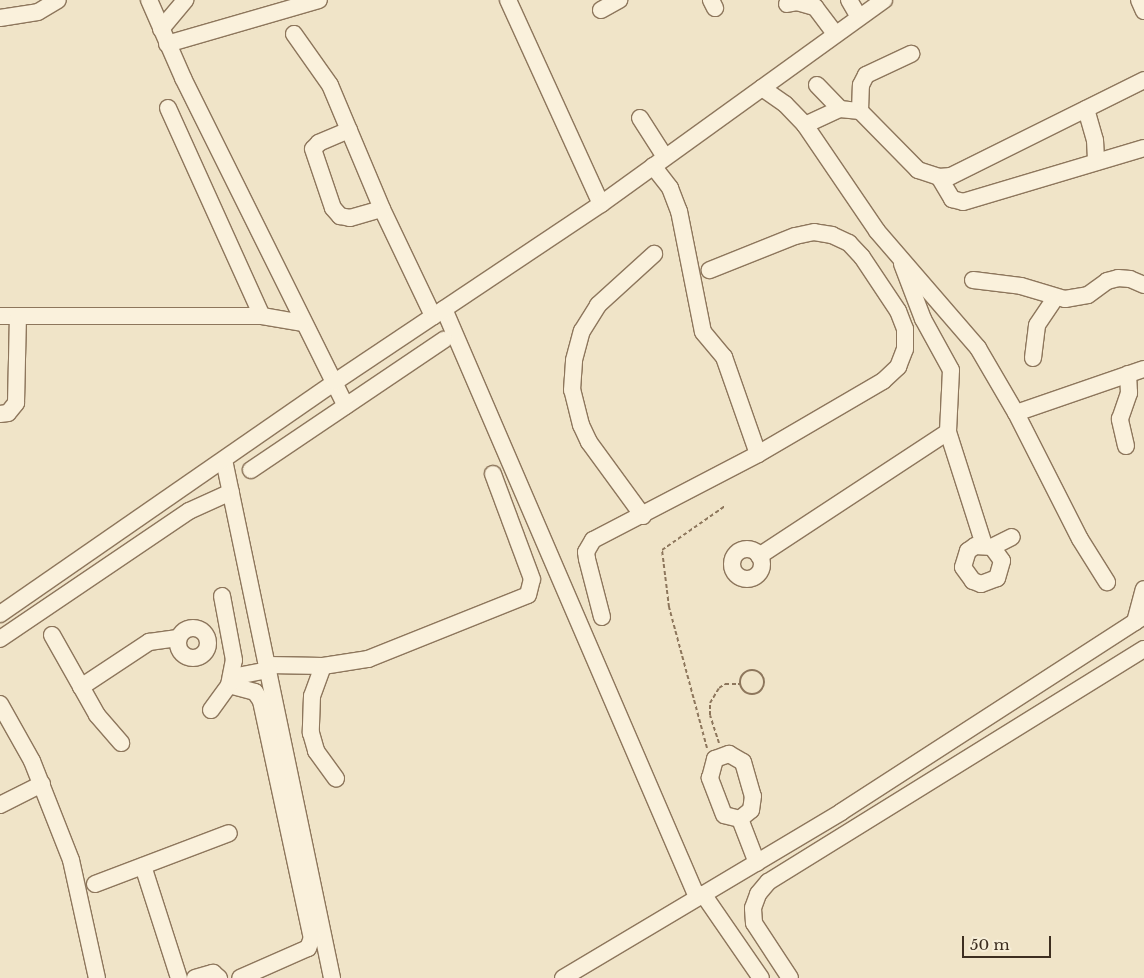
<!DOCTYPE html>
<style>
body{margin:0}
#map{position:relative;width:1144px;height:978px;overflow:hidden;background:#f0e4c8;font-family:"Libre Baskerville",serif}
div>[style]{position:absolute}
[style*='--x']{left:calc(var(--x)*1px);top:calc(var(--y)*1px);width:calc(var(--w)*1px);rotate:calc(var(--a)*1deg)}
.path>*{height:2px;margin-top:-1px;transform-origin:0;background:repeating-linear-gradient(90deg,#8d765c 0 4px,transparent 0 6.5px)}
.path>.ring{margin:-1px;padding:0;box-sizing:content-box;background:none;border:2px solid #8d765c;border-radius:50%}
.roads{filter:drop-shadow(1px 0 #8d765c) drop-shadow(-1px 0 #8d765c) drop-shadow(0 1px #8d765c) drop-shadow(0 -1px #8d765c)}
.minor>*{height:16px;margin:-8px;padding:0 8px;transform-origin:8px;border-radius:8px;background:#faf1dc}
.minor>.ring{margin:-8px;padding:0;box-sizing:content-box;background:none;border:16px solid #faf1dc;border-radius:50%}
span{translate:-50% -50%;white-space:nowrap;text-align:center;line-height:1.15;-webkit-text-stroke:4px #f7eed8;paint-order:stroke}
.scale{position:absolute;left:962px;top:936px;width:89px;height:22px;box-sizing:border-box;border:2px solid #3d2e20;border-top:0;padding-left:6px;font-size:15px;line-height:18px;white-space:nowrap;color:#3d2e20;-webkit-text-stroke:4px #f7eed8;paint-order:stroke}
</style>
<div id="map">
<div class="path">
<i class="ring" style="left:740px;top:670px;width:22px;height:22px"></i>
<i style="--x:719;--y:743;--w:29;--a:-108"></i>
<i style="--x:710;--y:715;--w:12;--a:-90"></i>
<i style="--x:710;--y:703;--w:17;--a:-59"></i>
<i style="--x:719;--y:688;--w:7;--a:-34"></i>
<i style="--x:725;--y:684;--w:15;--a:0"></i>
<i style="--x:707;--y:748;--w:146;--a:-105.1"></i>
<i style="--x:669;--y:607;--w:57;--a:-97"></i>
<i style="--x:662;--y:550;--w:77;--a:-34.9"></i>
</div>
<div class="roads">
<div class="minor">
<i style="--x:149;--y:0;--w:85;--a:66.4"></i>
<i style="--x:183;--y:78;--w:366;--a:63.6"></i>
<i style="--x:508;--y:0;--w:224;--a:65.5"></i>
<i style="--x:711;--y:0;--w:9;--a:63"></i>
<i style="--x:849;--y:0;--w:20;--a:60"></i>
<i style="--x:1139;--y:0;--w:12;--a:66"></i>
<i style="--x:787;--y:4;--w:10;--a:-11"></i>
<i style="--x:797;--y:2;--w:19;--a:16"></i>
<i style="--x:815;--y:7;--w:34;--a:53"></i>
<i style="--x:601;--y:10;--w:21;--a:-29"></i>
<i style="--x:0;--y:18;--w:38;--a:-9"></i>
<i style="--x:38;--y:12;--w:23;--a:-31"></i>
<i style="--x:161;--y:29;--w:38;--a:-50"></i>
<i style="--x:294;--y:34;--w:62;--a:54.8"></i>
<i style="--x:330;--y:85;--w:134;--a:67.2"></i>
<i style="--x:382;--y:209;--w:119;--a:64.5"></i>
<i style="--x:167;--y:44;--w:158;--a:-16.1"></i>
<i style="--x:817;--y:85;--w:33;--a:46"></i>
<i style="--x:762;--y:88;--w:28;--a:35"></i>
<i style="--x:785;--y:104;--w:29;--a:46"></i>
<i style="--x:805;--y:125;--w:128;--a:55.8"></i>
<i style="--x:877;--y:231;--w:155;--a:49.2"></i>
<i style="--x:978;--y:348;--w:75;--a:59.7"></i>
<i style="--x:1016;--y:413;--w:141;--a:63.1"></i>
<i style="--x:1080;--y:539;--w:51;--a:57.9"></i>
<i style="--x:168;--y:108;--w:228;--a:65.7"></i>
<i style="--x:1086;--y:109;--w:32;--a:74"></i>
<i style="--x:1095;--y:140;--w:22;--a:87"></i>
<i style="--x:860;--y:111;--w:26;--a:-88"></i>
<i style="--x:861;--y:85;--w:11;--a:-63"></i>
<i style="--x:866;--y:75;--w:50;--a:-25"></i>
<i style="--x:640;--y:118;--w:46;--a:57.3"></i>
<i style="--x:805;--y:125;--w:38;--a:-25"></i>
<i style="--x:840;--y:109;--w:20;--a:6"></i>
<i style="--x:860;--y:111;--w:83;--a:45.5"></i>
<i style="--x:918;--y:170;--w:22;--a:18"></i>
<i style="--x:939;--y:177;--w:12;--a:-5"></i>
<i style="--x:951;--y:176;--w:216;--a:-26.4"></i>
<i style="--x:349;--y:130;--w:33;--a:157"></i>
<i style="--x:319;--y:143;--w:8;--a:135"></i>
<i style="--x:313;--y:149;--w:62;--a:71.3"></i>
<i style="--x:333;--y:208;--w:11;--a:49"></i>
<i style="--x:340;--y:216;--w:10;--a:11"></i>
<i style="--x:350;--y:218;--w:33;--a:-16"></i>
<i style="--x:653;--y:166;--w:28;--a:52"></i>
<i style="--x:670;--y:188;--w:25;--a:69"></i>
<i style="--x:679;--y:211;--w:123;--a:78.8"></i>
<i style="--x:703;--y:332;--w:33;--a:50"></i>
<i style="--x:724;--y:357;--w:103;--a:70.7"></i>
<i style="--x:939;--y:177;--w:26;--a:59"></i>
<i style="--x:952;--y:199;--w:11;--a:15"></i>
<i style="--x:963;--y:202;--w:189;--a:-16.6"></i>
<i style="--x:902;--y:264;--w:59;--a:69.1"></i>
<i style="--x:923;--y:319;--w:58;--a:61.2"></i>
<i style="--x:951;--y:370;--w:62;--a:92.8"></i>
<i style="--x:948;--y:432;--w:119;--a:72.3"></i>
<i style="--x:973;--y:280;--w:48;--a:7.1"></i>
<i style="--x:1021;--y:286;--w:46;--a:16.5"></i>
<i style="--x:1065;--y:299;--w:23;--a:-10"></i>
<i style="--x:1088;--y:295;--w:24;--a:-36"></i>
<i style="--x:1107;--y:281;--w:11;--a:-15"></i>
<i style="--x:1118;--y:278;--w:12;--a:5"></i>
<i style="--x:1130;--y:279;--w:15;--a:23"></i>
<i style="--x:444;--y:309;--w:640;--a:66.72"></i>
<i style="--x:0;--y:316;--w:262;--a:0"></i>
<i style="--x:262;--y:316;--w:42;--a:9.7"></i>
<i style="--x:1033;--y:358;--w:33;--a:-83"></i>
<i style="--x:1037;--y:325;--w:32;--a:-56"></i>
<i style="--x:1016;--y:413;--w:135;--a:-19"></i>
<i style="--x:0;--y:414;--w:8;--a:-7"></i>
<i style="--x:8;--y:413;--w:13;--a:-51"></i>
<i style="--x:16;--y:403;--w:85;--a:-88.7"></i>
<i style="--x:1126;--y:446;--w:28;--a:-103"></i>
<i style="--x:1120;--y:419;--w:28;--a:-71"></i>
<i style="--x:1129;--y:393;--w:19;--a:-93"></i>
<i style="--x:224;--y:460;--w:529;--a:78.22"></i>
<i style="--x:251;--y:470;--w:233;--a:-34"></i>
<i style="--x:643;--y:516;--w:92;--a:-126.1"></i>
<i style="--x:589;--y:442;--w:19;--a:-115"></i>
<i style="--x:581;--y:425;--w:36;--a:-104"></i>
<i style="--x:572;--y:390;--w:30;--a:-86"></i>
<i style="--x:574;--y:360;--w:30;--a:-75"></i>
<i style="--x:582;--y:331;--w:31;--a:-58"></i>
<i style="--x:598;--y:305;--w:76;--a:-42.3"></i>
<i style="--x:992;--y:547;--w:17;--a:54"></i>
<i style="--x:1002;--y:561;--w:18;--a:106"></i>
<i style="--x:997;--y:578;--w:17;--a:159"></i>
<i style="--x:981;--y:584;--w:9;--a:-159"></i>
<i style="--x:973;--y:581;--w:17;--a:-126"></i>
<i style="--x:963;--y:567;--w:17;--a:-73"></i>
<i style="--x:968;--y:551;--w:9;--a:-36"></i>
<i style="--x:975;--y:546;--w:17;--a:3"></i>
<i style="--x:992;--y:547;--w:22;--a:-27"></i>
<i class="ring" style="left:732px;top:549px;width:14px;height:14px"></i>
<i style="--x:759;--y:556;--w:226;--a:-33.3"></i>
<i style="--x:0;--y:614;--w:407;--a:-34.7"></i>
<i style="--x:335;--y:382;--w:320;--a:-33.8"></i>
<i style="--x:601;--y:204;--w:349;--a:-35.8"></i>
<i style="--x:602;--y:617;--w:60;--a:-104.5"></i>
<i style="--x:587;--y:559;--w:7;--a:-98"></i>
<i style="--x:586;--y:552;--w:14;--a:-60"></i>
<i style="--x:593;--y:540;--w:186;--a:-27.5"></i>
<i style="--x:758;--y:454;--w:145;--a:-30.3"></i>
<i style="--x:883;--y:381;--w:21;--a:-43"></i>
<i style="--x:898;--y:367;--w:19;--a:-69"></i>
<i style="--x:905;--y:349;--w:20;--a:-90"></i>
<i style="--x:905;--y:329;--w:19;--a:-111"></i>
<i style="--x:898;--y:311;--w:65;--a:-123.7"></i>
<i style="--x:862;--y:257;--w:19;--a:-133"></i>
<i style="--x:849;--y:243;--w:19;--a:-155"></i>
<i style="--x:832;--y:235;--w:18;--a:-171"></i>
<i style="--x:814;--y:232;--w:19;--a:168"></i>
<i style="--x:795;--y:236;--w:92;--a:158.2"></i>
<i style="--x:1135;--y:622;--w:34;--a:-75"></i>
<i class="ring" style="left:178px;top:628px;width:14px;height:14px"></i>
<i style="--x:52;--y:635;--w:92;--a:60.6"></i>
<i style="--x:97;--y:715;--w:37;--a:49"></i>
<i style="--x:0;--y:639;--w:228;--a:-34.1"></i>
<i style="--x:189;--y:511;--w:46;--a:-24.3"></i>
<i style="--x:268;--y:665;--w:55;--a:1"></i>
<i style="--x:323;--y:666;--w:46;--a:-8.8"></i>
<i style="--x:368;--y:659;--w:172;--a:-21.8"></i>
<i style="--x:528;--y:595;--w:16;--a:-76"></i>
<i style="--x:532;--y:579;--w:112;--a:-110.4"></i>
<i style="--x:323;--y:666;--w:32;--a:110"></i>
<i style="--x:312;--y:696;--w:37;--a:92"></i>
<i style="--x:311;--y:733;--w:19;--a:74"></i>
<i style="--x:316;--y:751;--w:34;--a:54"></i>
<i style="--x:232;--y:677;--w:38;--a:-11"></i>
<i style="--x:229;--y:685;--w:27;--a:15"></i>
<i style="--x:255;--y:692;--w:11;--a:56"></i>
<i style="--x:261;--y:701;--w:242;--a:77.9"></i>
<i style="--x:312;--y:938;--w:11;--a:112"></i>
<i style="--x:308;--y:948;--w:74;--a:156.2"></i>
<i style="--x:81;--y:687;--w:82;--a:-33.5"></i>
<i style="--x:149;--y:642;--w:29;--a:-8"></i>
<i style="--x:0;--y:704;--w:65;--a:60.7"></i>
<i style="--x:32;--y:761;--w:106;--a:68.5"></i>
<i style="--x:71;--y:860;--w:121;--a:77.6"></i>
<i style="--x:211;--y:710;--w:31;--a:-54"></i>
<i style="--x:229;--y:685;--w:25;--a:-79"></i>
<i style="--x:234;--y:660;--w:65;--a:-100.6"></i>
<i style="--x:729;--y:754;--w:16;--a:30"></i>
<i style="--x:743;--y:762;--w:35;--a:74"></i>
<i style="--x:753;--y:796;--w:14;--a:98"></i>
<i style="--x:751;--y:810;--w:14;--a:141"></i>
<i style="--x:740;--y:819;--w:16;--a:-166"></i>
<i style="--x:724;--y:815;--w:40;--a:-111"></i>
<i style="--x:710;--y:778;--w:20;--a:-75"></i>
<i style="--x:715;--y:759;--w:15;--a:-20"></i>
<i style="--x:0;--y:805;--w:47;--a:-26.6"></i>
<i style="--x:740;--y:819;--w:47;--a:68.9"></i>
<i style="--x:143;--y:866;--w:118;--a:72.2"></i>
<i style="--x:95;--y:884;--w:143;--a:-20.8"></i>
<i style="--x:703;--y:894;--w:102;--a:55.4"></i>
<i style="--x:195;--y:978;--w:19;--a:-16"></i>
<i style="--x:213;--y:973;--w:8;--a:40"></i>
<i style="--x:563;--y:978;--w:324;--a:-30.8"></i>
<i style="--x:841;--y:812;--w:361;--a:-32.9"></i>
<i style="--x:790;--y:978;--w:66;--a:-123.2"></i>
<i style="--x:754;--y:923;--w:15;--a:-94"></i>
<i style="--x:753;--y:908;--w:15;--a:-70"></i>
<i style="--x:758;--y:894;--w:16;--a:-50"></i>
<i style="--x:768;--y:882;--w:442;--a:-31.8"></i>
</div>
</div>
<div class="scale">50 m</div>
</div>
